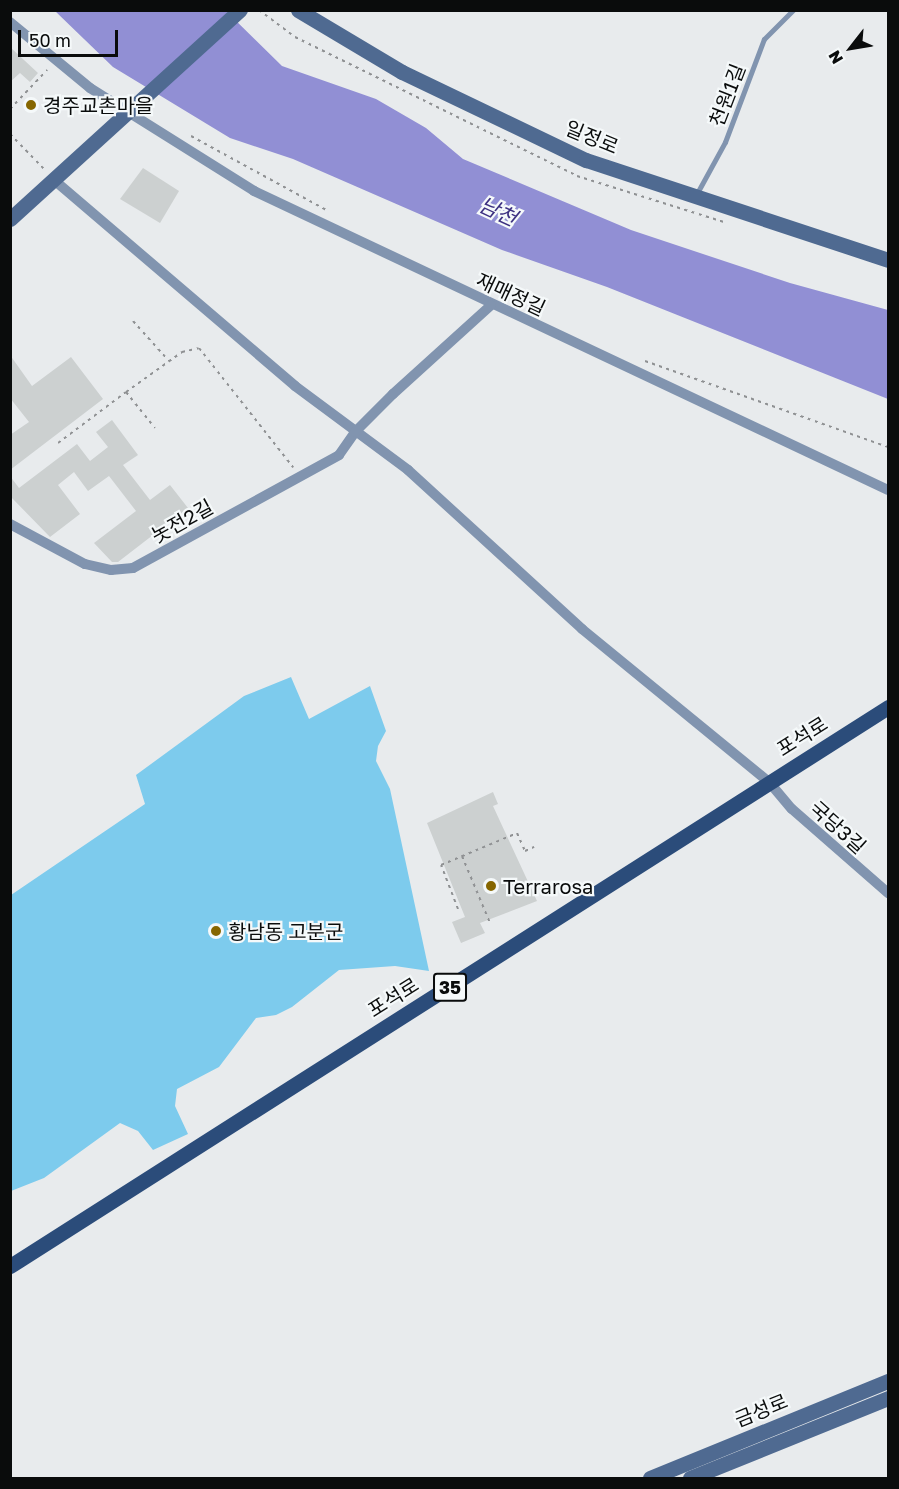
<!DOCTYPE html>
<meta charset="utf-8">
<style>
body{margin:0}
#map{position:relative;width:899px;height:1489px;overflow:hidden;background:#e8ebed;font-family:"Golos Text","Noto Sans KR",sans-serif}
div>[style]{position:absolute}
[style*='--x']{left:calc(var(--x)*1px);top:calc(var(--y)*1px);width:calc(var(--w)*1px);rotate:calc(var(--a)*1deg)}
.green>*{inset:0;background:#7dcbed}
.water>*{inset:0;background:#918fd4}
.building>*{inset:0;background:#ccd0d0}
.path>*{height:2px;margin-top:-1px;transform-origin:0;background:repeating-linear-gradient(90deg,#8f9193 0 3px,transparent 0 7.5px)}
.lane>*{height:5px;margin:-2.5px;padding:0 2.5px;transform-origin:2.5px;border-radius:2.5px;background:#8194af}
.street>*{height:10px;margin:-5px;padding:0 5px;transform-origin:5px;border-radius:5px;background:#8194af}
.secondary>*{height:15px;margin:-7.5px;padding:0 7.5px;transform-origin:7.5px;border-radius:7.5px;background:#4f6a91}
.primary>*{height:15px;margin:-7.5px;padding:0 7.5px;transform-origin:7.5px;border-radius:7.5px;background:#2b4c7a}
.dots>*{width:16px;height:16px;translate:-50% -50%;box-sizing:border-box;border:3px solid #f5f9fa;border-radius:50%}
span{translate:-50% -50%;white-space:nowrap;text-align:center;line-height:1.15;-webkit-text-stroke:4.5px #f5f9fa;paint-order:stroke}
.shield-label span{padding:2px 4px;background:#f5f9fa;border:2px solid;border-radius:4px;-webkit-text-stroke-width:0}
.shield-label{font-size:18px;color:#0a0c0c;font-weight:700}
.street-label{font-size:20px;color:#0a0c0c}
.poi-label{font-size:20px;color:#0a0c0c}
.left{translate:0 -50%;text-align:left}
.water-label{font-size:21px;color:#3c3081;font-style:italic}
.frame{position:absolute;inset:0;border:12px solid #0a0c0c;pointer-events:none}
.north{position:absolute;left:821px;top:18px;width:60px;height:60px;-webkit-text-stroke:4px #f5f9fa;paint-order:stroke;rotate:239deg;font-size:16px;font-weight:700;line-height:24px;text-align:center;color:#0a0c0c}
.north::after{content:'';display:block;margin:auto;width:21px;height:27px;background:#0a0c0c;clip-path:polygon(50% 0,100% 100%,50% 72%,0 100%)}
.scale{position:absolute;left:18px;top:30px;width:100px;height:27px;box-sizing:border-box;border:3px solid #0a0c0c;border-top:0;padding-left:8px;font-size:18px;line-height:21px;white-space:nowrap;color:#0a0c0c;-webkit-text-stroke:4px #f5f9fa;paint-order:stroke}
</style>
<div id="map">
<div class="green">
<i style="clip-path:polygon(291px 677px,309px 719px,370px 686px,386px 731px,378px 746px,376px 761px,390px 789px,429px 971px,395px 966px,339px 970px,292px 1007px,276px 1015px,256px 1018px,219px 1067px,177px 1089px,175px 1106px,188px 1134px,153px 1150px,138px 1131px,120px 1123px,44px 1178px,11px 1191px,11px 895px,145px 804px,136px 775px,244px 696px)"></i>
</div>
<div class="water">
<i style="clip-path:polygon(55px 11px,226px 11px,282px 66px,376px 99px,426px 128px,463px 159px,631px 230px,790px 283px,888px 310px,888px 399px,607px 287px,502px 250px,293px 159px,230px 138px,113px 67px)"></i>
</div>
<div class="building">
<i style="clip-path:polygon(10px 47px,38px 73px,30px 82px,20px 73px,10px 82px)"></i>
<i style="clip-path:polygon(143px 168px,179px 191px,160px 223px,120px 199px)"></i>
<i style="clip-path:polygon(10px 355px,32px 386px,71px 357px,103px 399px,10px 470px,10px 435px,29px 422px,10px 398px)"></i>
<i style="clip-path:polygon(112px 420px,138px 455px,123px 465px,150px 500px,170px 485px,188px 508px,118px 562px,112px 562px,94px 543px,136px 511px,109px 476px,88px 491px,74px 472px,58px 485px,80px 514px,50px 537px,10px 496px,10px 476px,19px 488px,77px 444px,90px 461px,108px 447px,96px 432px)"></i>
<i style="clip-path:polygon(493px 792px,498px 804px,493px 806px,537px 901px,480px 923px,485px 933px,461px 943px,452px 922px,465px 917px,427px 823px)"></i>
</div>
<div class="path">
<i style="--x:259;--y:10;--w:45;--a:36.9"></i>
<i style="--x:295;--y:37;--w:314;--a:26.2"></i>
<i style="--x:577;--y:176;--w:154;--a:17.4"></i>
<i style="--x:10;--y:109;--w:54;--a:-46.5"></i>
<i style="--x:10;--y:134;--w:49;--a:45.8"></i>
<i style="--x:191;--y:136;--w:154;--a:28.7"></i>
<i style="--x:133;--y:321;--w:54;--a:48"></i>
<i style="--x:645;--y:361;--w:258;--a:19.5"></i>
<i style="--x:126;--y:392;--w:69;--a:-35.5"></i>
<i style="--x:182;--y:352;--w:17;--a:-13"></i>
<i style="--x:199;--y:348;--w:152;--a:51.7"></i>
<i style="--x:58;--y:443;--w:85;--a:-36.9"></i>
<i style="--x:126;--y:392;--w:46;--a:51.1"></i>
<i style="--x:462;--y:856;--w:73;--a:67.3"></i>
<i style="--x:458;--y:909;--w:47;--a:-111.1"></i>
<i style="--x:441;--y:865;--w:82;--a:-22.8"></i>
<i style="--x:517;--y:833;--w:20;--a:66"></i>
<i style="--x:525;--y:851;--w:10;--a:-24"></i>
</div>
<div class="lane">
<i style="--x:696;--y:195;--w:60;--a:-61.3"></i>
<i style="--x:725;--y:142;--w:110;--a:-69.3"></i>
<i style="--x:764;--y:39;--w:41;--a:-45"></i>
</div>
<div class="street">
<i style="--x:10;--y:22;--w:104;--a:39.5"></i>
<i style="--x:90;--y:88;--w:194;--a:32.1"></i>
<i style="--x:254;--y:191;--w:701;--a:25.25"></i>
<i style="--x:54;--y:180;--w:317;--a:40.5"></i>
<i style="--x:295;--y:386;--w:141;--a:36.6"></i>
<i style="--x:408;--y:470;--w:236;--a:42.4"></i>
<i style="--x:582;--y:629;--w:242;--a:39.3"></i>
<i style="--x:769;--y:782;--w:35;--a:50"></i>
<i style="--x:792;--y:809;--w:128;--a:41.2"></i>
<i style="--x:10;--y:524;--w:85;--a:28.1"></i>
<i style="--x:85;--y:564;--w:27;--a:13"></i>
<i style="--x:111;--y:570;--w:22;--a:-5"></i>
<i style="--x:133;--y:568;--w:235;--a:-28.7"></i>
<i style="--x:339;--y:455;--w:28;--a:-55"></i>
<i style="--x:355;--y:432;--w:54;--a:-45"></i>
<i style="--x:393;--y:394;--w:132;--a:-42.2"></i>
</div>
<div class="secondary">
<i style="--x:298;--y:10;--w:121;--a:30.8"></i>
<i style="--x:402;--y:72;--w:204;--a:25.6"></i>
<i style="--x:586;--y:160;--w:318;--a:18.3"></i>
<i style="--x:10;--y:219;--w:311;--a:-42.3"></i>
<i style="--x:650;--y:1478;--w:257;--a:-22.2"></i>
<i style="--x:690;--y:1478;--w:214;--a:-22"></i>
</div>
<div class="primary">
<i style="--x:10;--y:1266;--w:1041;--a:-32.48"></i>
</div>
<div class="dots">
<i style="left:31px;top:105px;background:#866600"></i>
<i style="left:491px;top:886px;background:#866600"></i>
<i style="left:216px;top:931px;background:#866600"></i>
</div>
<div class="shield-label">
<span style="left:450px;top:987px">35</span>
</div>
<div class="street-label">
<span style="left:727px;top:95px;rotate:-69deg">천원1길</span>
<span style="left:592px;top:137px;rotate:22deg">일정로</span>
<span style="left:511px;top:294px;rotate:25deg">재매정길</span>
<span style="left:182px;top:521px;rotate:-29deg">놋전2길</span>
<span style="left:802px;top:736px;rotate:-32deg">포석로</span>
<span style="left:838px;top:827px;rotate:42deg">국당3길</span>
<span style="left:393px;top:997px;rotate:-32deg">포석로</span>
<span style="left:761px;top:1410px;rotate:-22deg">금성로</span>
</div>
<div class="poi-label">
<span class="left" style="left:43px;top:105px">경주교촌마을</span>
<span class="left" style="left:503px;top:886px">Terrarosa</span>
<span class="left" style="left:228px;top:931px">황남동 고분군</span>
</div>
<div class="water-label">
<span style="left:498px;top:211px;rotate:25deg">남천</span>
</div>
<div class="frame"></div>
<div class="north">N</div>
<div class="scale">50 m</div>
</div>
